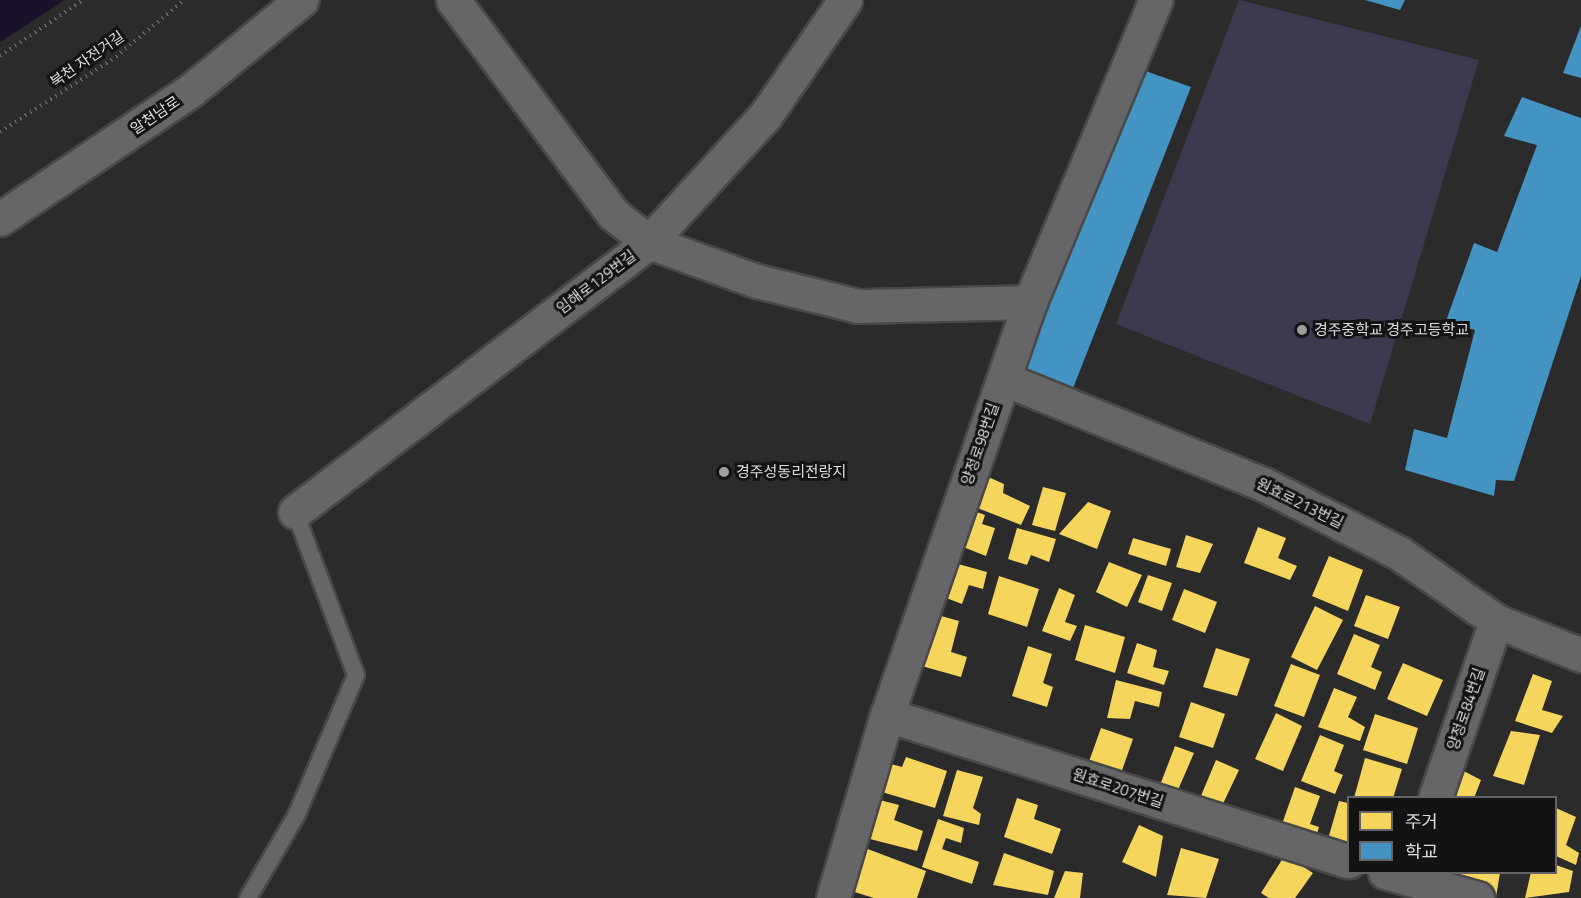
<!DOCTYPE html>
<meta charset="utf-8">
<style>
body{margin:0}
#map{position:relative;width:1581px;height:898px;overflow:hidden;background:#2b2b2c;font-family:"Titillium Web","Noto Sans KR",sans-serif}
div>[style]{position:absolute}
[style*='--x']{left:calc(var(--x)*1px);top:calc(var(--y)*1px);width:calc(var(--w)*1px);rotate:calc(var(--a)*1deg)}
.green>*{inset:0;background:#3e394f}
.water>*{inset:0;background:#1a122a}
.homes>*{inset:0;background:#f6d55c}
.schools>*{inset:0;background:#4393c3}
.path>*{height:4px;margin-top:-2px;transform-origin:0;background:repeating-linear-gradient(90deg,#666668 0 1.5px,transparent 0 6px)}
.roads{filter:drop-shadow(2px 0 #484849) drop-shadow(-2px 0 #484849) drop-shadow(0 2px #484849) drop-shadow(0 -2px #484849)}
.lane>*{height:16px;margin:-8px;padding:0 8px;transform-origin:8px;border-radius:8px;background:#666668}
.street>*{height:33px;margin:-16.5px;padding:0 16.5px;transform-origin:16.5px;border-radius:16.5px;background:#666668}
.secondary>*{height:33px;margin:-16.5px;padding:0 16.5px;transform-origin:16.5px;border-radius:16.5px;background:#666668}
.dots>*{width:16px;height:16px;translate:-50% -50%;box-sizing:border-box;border:3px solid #131314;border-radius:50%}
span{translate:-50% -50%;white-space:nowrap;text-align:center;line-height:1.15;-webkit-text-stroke:6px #131314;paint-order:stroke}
.street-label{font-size:15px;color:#dedee0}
.poi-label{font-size:15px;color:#dedee0}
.left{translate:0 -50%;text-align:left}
.legend{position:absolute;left:1347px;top:796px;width:210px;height:78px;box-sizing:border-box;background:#131314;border:2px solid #646466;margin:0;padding:8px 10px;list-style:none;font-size:18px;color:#dedee0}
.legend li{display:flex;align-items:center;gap:12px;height:30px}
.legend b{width:30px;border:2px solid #646466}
</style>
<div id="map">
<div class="green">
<i style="clip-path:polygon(1239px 0,1479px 60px,1370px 424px,1116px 324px)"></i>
</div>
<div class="water">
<i style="clip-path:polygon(0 0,65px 0,0 42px)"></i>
</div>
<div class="homes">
<i style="clip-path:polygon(977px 472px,1004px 484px,1003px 493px,1030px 506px,1021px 525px,962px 502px)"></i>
<i style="clip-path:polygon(1043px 487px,1066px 493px,1055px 531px,1032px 525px)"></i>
<i style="clip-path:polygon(1088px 502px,1111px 511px,1097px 549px,1059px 534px)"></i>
<i style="clip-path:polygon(971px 510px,985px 515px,982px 524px,995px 528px,986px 556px,958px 545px)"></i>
<i style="clip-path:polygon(1258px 527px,1286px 538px,1278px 558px,1297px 566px,1290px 580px,1244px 563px)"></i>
<i style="clip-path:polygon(1017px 528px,1056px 539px,1049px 562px,1031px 555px,1027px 565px,1008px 559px)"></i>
<i style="clip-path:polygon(1186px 535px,1213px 544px,1200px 573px,1176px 567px)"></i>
<i style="clip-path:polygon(1133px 538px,1171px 549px,1166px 566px,1128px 554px)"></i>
<i style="clip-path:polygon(1329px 556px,1363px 570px,1348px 611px,1312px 596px)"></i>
<i style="clip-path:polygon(951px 562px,987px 572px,983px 589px,969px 585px,962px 604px,941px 596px)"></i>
<i style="clip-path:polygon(1109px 562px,1142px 575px,1127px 607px,1096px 592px)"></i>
<i style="clip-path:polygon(1148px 575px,1172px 583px,1162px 611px,1138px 602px)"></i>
<i style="clip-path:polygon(999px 576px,1039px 589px,1027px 627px,988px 614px)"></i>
<i style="clip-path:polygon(1059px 588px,1075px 595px,1065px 622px,1077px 626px,1070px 641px,1042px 631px)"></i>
<i style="clip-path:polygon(1184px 589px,1217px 602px,1205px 633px,1172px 620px)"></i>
<i style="clip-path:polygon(1366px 595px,1400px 607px,1388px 639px,1354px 626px)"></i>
<i style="clip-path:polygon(1315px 606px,1343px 620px,1317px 670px,1291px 657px)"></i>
<i style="clip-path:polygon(934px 614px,959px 621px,951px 652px,967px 657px,961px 677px,918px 665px)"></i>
<i style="clip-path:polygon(1085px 625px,1125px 637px,1115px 673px,1075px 660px)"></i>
<i style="clip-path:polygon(1354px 634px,1380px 645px,1371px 667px,1382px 672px,1375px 690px,1337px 674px)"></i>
<i style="clip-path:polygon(1137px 643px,1157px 650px,1153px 667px,1169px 671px,1164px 685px,1127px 673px)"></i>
<i style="clip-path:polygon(1028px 646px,1052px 654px,1043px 683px,1053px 687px,1047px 707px,1012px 696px)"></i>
<i style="clip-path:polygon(1216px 648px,1250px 659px,1237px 696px,1203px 687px)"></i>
<i style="clip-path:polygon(1403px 663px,1443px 680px,1427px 716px,1387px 699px)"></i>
<i style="clip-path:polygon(1291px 664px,1320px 675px,1304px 717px,1274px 706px)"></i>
<i style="clip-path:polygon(1533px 674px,1552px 681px,1542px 710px,1563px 716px,1552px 733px,1515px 721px)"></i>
<i style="clip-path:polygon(1116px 680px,1162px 692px,1159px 707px,1135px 701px,1130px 719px,1107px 718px)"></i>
<i style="clip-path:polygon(1334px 688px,1357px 697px,1348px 717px,1365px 727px,1360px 741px,1318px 727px)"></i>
<i style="clip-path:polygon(1191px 702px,1225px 714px,1213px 748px,1179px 737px)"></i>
<i style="clip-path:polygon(1276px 713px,1302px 726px,1283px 771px,1255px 759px)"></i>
<i style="clip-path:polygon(1375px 714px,1418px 728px,1407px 764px,1363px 750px)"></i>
<i style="clip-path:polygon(1101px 728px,1133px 739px,1119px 779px,1087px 767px)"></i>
<i style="clip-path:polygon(1511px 731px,1540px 735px,1524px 785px,1493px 776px)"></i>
<i style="clip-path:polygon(1320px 735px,1344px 745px,1334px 771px,1343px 775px,1335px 794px,1301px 781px)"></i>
<i style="clip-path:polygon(1175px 746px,1194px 753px,1174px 799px,1157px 793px)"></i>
<i style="clip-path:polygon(906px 757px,947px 771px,935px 808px,882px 792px,891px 764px,902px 767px)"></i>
<i style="clip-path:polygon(1365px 758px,1402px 769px,1393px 798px,1354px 798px)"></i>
<i style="clip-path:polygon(1216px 760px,1239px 770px,1220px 810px,1198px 803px)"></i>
<i style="clip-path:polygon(1456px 767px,1481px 780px,1474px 798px,1445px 798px)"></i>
<i style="clip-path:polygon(957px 770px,983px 777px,973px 808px,981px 814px,979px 825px,943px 816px)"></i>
<i style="clip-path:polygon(1295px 787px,1320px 796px,1310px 824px,1319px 827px,1315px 840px,1281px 827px)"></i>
<i style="clip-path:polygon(1017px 798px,1038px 805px,1034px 819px,1061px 829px,1052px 854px,1004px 837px)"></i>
<i style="clip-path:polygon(876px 799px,899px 805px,894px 820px,923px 831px,917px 851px,866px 838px)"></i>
<i style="clip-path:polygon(1339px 801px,1348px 803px,1348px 852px,1326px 846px)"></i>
<i style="clip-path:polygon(1556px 808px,1576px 817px,1566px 845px,1579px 853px,1576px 865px,1556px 856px)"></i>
<i style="clip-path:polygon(938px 819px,964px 828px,961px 843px,946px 838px,942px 849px,979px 862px,972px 884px,922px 867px)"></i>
<i style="clip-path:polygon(1139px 825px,1163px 836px,1156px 877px,1122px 862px)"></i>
<i style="clip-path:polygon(865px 848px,926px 871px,917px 898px,874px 898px,848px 890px)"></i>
<i style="clip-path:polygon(1181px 848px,1219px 859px,1206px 898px,1167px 895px)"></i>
<i style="clip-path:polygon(1004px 853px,1054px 871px,1048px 895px,993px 885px)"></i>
<i style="clip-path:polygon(1285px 855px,1313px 873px,1295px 898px,1269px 898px,1261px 893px)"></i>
<i style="clip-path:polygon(1556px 865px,1573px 871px,1569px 892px,1525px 898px,1531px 872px,1556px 872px)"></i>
<i style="clip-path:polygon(1065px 871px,1083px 873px,1080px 898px,1054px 898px)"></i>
<i style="clip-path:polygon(1435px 872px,1500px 873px,1496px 897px,1433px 880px)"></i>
</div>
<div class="schools">
<i style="clip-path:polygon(1365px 0,1405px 0,1400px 10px)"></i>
<i style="clip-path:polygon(1581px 26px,1581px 78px,1563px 73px)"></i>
<i style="clip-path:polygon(1137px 68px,1191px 87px,1070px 396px,1009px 378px)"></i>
<i style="clip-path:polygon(1522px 97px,1581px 118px,1581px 276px,1514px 481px,1496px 480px,1494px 496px,1405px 470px,1414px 429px,1447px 438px,1475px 330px,1446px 321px,1474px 243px,1497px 252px,1537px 145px,1504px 136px)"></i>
</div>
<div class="path">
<i style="--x:0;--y:56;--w:100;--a:-34"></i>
<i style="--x:0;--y:132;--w:138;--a:-32.9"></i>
<i style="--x:116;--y:57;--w:89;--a:-40"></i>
</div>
<div class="roads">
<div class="lane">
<i style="--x:248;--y:898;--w:97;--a:-59.7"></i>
<i style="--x:297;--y:814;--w:151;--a:-67"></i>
<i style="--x:356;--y:675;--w:174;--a:-110.5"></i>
</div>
<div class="street">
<i style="--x:453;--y:0;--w:267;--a:53.2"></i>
<i style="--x:613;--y:214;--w:46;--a:37.9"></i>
<i style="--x:649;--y:242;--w:115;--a:19.9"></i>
<i style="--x:757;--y:281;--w:104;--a:13.9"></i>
<i style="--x:858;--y:306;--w:172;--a:-1.3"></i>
<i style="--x:1004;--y:379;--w:282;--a:22.1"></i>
<i style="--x:1265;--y:485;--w:150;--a:26.9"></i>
<i style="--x:1399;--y:553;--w:118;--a:35"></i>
<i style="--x:1496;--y:621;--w:92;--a:21.8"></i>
<i style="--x:295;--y:512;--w:445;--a:-37.3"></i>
<i style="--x:649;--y:242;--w:171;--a:-47.4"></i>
<i style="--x:765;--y:116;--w:141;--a:-55.4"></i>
<i style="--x:887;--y:715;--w:484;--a:17.6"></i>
<i style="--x:1435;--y:798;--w:187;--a:-71"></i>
<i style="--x:1385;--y:872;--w:96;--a:15.8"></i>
<i style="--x:833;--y:898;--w:191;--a:-73.6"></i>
<i style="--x:887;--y:715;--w:437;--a:-70.9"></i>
<i style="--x:1030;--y:302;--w:327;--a:-67.4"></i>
</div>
<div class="secondary">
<i style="--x:0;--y:219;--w:229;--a:-34"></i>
<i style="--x:190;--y:91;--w:144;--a:-39.3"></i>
</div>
</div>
<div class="dots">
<i style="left:1302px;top:330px;background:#9f9fa1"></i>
<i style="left:724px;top:472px;background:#9f9fa1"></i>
</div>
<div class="street-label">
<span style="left:87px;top:59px;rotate:-35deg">북천 자전거길</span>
<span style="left:155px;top:115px;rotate:-34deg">알천남로</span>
<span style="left:596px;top:282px;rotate:-37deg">임해로129번길</span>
<span style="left:980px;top:444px;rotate:-71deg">양정로98번길</span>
<span style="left:1300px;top:503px;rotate:26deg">원효로213번길</span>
<span style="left:1466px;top:709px;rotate:-71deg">양정로84번길</span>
<span style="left:1118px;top:788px;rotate:18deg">원효로207번길</span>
</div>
<div class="poi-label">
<span class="left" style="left:1314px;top:330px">경주중학교 경주고등학교</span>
<span class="left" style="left:736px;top:472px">경주성동리전랑지</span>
</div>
<ul class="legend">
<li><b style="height:16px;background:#f6d55c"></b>주거</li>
<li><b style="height:16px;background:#4393c3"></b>학교</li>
</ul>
</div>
